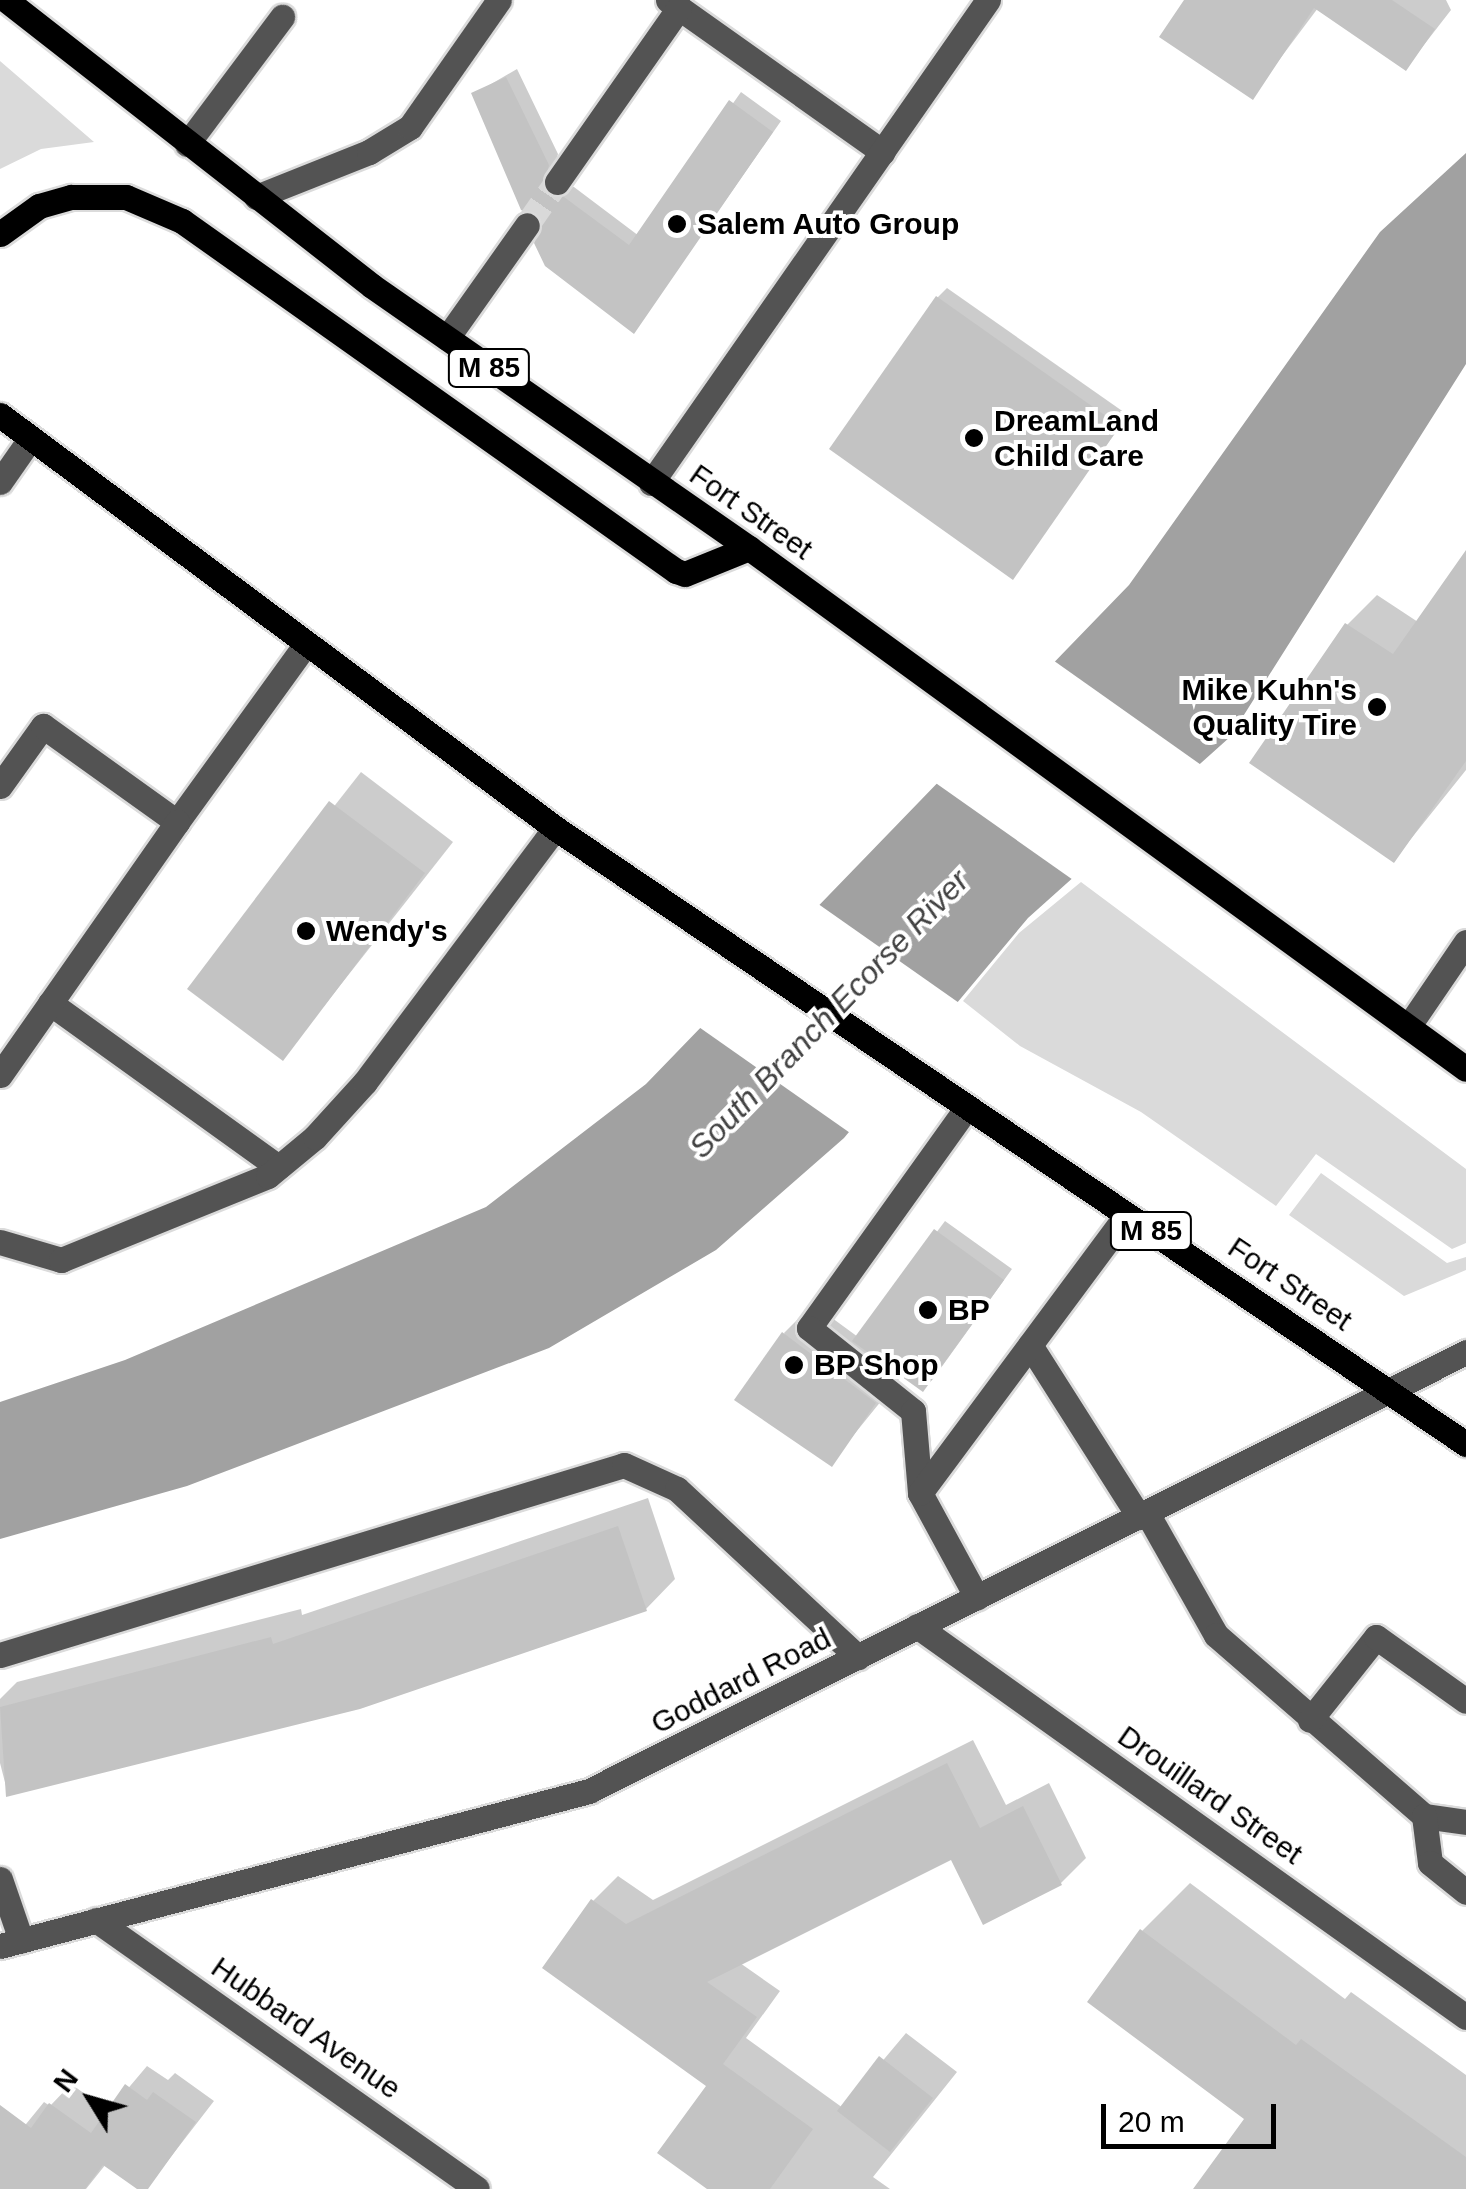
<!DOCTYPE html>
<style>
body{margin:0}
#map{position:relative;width:1466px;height:2189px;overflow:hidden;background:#fff;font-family:Arial,sans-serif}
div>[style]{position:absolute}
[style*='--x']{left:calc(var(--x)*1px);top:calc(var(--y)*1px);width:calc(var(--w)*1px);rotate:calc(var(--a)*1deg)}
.green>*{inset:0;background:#dadada}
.water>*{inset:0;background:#a1a1a1}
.pier>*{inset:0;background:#fff}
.shadow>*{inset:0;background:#0003}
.building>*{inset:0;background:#c3c3c3}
.minor-tunnel>*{height:25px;margin-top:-12.5px;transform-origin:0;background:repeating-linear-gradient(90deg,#d9d9d9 0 25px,transparent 0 37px)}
.roads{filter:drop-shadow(2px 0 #dbdbdb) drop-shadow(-2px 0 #dbdbdb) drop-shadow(0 2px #dbdbdb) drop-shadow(0 -2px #dbdbdb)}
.minor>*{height:25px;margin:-12.5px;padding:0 12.5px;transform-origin:12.5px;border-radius:12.5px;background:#535353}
.major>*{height:25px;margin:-12.5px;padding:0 12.5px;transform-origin:12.5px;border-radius:12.5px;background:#000}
.dots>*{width:28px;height:28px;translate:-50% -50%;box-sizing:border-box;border:5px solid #fff;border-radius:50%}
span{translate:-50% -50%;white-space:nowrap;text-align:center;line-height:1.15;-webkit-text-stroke:8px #fff;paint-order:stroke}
.shield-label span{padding:2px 8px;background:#fff;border:2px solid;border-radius:8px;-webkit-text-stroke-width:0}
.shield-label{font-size:28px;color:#000;font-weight:700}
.poi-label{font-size:30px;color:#000;font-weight:700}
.left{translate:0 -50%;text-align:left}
.right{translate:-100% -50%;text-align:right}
.street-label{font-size:30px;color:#000}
.water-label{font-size:32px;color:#424242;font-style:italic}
.north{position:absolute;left:40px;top:2049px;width:100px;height:100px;-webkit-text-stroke:8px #fff;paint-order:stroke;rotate:307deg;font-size:28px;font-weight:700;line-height:40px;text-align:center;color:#000}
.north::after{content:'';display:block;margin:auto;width:35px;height:45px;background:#000;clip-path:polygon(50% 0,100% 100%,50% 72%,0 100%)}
.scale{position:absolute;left:1101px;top:2104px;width:175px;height:45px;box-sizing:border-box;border:5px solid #000;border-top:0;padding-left:12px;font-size:30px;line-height:35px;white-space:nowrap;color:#000;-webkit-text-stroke:8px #fff;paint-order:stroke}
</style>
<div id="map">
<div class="green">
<i style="clip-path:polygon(0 61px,94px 142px,41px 149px,0 169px)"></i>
<i style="clip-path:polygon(1081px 882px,1466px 1169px,1466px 1243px,1452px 1249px,1316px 1154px,1276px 1206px,1141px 1112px,1020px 1046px,963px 1001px,1019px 933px)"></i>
<i style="clip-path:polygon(1321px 1173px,1447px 1263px,1466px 1257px,1466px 1270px,1404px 1296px,1289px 1215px)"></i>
</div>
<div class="water">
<i style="clip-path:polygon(1466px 153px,1466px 364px,1230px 737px,1028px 918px,844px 1138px,716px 1250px,549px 1348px,187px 1486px,0 1539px,0 1402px,125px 1360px,486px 1207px,646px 1084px,1129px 585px,1380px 232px)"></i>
</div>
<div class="pier">
<i style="clip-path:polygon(1050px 658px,1204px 767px,1076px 882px,930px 779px)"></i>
<i style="clip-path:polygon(814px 901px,962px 1005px,853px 1135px,696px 1025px)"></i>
</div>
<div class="shadow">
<i style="clip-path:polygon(1186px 0,1446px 0,1451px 10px,1406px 68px,1318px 8px,1252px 96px)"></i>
<i style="clip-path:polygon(517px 69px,558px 154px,551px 180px,574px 187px,639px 236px,741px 92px,781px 121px,634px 331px,545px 218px,474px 94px)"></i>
<i style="clip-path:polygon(947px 288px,1128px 415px,1013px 576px,937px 298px)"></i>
<i style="clip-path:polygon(1466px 562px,1466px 770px,1394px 860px,1347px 625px,1377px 595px,1418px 622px)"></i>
<i style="clip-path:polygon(361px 772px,453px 842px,283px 1058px,191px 989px)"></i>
<i style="clip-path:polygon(945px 1221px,1012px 1269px,933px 1379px,923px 1389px,903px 1374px,831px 1463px,784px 1333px,813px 1304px,858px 1337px)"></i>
<i style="clip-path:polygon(648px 1498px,675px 1579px,646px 1609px,8px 1794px,0 1763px,0 1699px,17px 1682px,301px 1609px,302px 1615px)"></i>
<i style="clip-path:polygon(973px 1740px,1006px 1805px,1049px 1783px,1086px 1858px,1061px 1883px,953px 1856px,740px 1963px,780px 1991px,746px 2038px,843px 2108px,906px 2033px,957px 2072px,873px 2177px,890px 2189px,711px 2189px,710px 2085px,593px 1901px,618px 1876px,653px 1900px)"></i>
<i style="clip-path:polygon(1190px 1883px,1345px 1999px,1351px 1992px,1466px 2075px,1466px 2189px,1216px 2189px,1247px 2118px,1142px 1931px)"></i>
<i style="clip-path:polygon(147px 2066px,168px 2080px,175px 2073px,214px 2101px,146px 2189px,106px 2164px,86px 2189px,0 2189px,0 2156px,44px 2102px,50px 2106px,71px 2084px,109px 2111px)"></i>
</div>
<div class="building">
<i style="clip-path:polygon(1184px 0,1392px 0,1435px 29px,1406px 71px,1314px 8px,1253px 100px,1159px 37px)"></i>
<i style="clip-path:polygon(506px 77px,549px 165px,543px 190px,564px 197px,629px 245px,729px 100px,773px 132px,634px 334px,545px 266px,534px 243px,542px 219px,521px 210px,471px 93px)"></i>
<i style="clip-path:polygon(936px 296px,1120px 426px,1013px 580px,829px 449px)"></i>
<i style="clip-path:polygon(1466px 550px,1466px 761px,1394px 863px,1249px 763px,1345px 623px,1393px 654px)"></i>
<i style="clip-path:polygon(329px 801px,425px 873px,283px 1061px,187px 989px)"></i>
<i style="clip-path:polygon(934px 1229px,1004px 1280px,923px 1392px,852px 1341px)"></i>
<i style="clip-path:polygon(782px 1332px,876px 1403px,832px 1467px,734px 1400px)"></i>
<i style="clip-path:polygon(618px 1526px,647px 1611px,360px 1709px,6px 1797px,0 1707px,271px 1637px,273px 1644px)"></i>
<i style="clip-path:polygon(947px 1763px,980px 1828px,1023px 1806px,1062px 1885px,983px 1925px,951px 1860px,707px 1982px,757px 2017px,723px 2064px,813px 2129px,770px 2189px,707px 2189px,657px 2153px,706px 2086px,542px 1968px,591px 1899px,626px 1924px)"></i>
<i style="clip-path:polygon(1140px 1929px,1296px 2045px,1301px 2039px,1466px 2157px,1466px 2189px,1193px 2189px,1244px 2119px,1087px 2002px)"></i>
<i style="clip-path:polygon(879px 2056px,933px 2098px,890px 2152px,837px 2111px)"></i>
<i style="clip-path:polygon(125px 2084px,147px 2100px,153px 2092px,196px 2122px,148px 2189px,137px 2189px,103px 2165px,85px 2189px,0 2189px,0 2105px,31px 2128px,49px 2103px,91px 2133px)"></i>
</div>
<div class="minor-tunnel">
<i style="--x:527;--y:225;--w:52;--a:-55.1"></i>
</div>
<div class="roads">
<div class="minor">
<i style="--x:668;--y:0;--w:263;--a:35.3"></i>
<i style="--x:187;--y:144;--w:159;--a:-53.2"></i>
<i style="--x:557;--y:182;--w:213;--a:-55"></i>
<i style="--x:256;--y:197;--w:122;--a:-21.7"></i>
<i style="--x:369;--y:152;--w:48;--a:-31.4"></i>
<i style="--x:410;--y:127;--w:155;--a:-55"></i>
<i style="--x:447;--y:338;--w:138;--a:-54.7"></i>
<i style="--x:0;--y:482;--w:52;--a:-55.1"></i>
<i style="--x:651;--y:483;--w:589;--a:-55.1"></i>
<i style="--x:0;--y:786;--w:74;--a:-54.4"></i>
<i style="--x:43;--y:726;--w:165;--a:35.6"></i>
<i style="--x:177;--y:822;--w:220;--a:-54.1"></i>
<i style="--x:50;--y:1003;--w:281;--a:35.7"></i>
<i style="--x:1408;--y:1027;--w:103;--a:-55.7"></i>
<i style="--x:0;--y:1075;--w:309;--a:-55"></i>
<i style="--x:965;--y:1110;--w:268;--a:125.6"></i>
<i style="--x:809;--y:1328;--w:133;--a:38.6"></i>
<i style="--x:913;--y:1411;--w:82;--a:85.1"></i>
<i style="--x:920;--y:1493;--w:119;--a:61.5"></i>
<i style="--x:0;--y:1242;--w:64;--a:16.4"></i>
<i style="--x:61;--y:1260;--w:223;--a:-22.1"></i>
<i style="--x:268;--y:1176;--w:61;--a:-39.7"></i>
<i style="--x:315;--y:1137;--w:74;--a:-47.7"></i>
<i style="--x:365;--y:1082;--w:317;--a:-53.2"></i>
<i style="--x:1030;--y:1345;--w:204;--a:57.6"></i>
<i style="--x:920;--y:1493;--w:345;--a:-53.4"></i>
<i style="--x:1147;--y:1513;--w:140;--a:60.5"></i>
<i style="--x:1216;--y:1635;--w:276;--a:41"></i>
<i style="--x:1424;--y:1816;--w:42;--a:8.1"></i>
<i style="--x:917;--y:1626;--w:674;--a:35.46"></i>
<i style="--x:0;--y:1655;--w:652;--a:-16.93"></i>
<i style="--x:624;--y:1465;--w:58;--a:24.4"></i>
<i style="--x:677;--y:1489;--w:247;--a:42.9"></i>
<i style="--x:1310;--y:1720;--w:106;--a:-51.5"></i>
<i style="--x:1376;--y:1637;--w:110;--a:35.4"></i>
<i style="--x:1424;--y:1816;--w:47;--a:82.7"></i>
<i style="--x:1430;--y:1863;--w:46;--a:38.9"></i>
<i style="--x:0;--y:1879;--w:65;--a:71"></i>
<i style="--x:96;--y:1920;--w:466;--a:35.2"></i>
<i style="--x:0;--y:1946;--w:609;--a:-14.74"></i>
<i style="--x:589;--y:1791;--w:981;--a:-26.59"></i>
</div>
<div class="major">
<i style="--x:6;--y:0;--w:464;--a:38"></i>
<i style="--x:372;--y:286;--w:459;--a:34.8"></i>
<i style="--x:749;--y:548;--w:886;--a:36"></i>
<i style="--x:0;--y:234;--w:48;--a:-35.7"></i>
<i style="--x:39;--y:206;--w:33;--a:-16"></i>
<i style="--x:71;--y:197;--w:55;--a:0"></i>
<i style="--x:126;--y:197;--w:61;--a:23.2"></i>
<i style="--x:182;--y:221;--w:605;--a:35.32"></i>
<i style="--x:676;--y:571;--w:9;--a:18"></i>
<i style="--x:685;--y:574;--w:69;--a:-22.1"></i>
<i style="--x:0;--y:415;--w:692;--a:36.65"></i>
<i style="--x:555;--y:828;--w:1100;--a:34.07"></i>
</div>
</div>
<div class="dots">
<i style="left:677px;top:224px;background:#000"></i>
<i style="left:974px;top:438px;background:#000"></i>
<i style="left:1377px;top:707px;background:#000"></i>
<i style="left:306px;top:931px;background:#000"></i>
<i style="left:928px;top:1310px;background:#000"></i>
<i style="left:794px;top:1365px;background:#000"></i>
</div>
<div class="shield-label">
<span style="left:489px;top:368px">M 85</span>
<span style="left:1151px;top:1231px">M 85</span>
</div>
<div class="poi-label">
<span class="left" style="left:697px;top:224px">Salem Auto Group</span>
<span class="left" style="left:994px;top:438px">DreamLand<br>Child Care</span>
<span class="right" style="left:1357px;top:707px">Mike Kuhn's<br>Quality Tire</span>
<span class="left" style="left:326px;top:931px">Wendy's</span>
<span class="left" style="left:948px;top:1310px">BP</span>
<span class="left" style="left:814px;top:1365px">BP Shop</span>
</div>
<div class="street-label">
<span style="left:751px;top:512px;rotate:35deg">Fort Street</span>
<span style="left:1290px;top:1284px;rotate:34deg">Fort Street</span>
<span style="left:741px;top:1681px;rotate:-27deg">Goddard Road</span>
<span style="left:1210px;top:1795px;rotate:35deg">Drouillard Street</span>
<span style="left:306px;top:2028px;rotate:35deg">Hubbard Avenue</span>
</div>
<div class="water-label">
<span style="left:829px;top:1014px;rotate:-46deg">South Branch Ecorse River</span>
</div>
<div class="north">N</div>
<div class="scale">20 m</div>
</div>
